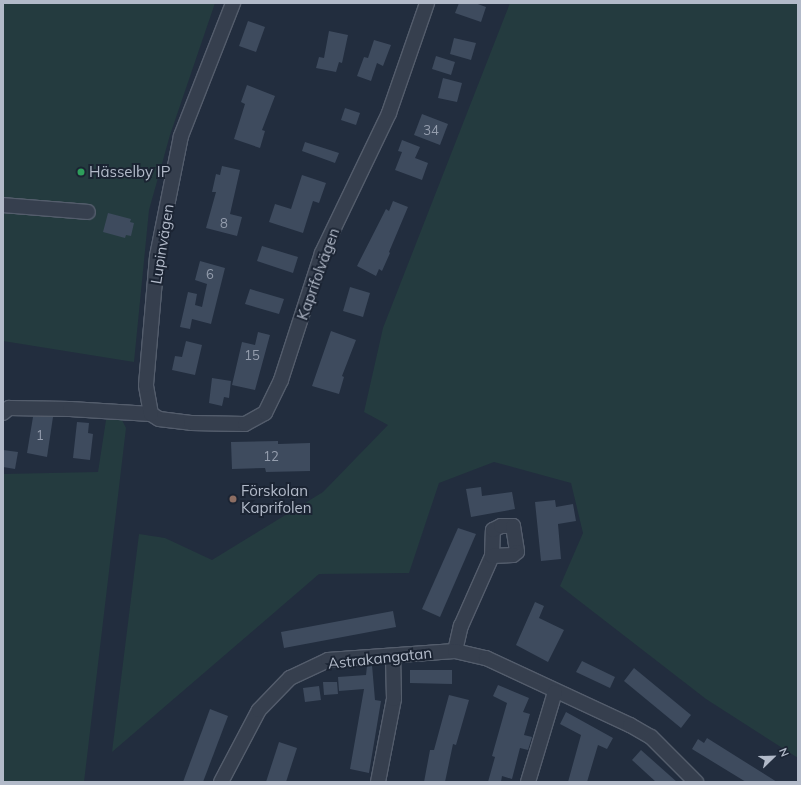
<!DOCTYPE html>
<meta charset="utf-8">
<style>
body{margin:0}
#map{position:relative;width:801px;height:785px;overflow:hidden;background:#222d3e;font-family:Mulish,sans-serif}
div>[style]{position:absolute}
[style*='--x']{left:calc(var(--x)*1px);top:calc(var(--y)*1px);width:calc(var(--w)*1px);rotate:calc(var(--a)*1deg)}
.green>*{inset:0;background:#243b3f}
.building>*{inset:0;background:#3e4b5e}
.roads{filter:drop-shadow(1px 0 #545d6c) drop-shadow(-1px 0 #545d6c) drop-shadow(0 1px #545d6c) drop-shadow(0 -1px #545d6c)}
.minor>*{height:14px;margin:-7px;padding:0 7px;transform-origin:7px;border-radius:7px;background:#363f4e}
.dots>*{width:11px;height:11px;translate:-50% -50%;box-sizing:border-box;border:2px solid #1b2433;border-radius:50%}
span{translate:-50% -50%;white-space:nowrap;text-align:center;line-height:1.15;-webkit-text-stroke:4px #1b2433;paint-order:stroke}
.number-label{font-size:13px;color:#959eae}
.number-label span{-webkit-text-stroke-width:0}
.poi-label{font-size:15px;color:#b2bac9}
.left{translate:0 -50%;text-align:left}
.street-label{font-size:15px;color:#b2bac9}
.frame{position:absolute;inset:0;border:4px solid #b2bac9;pointer-events:none}
.north{position:absolute;left:753px;top:737px;width:40px;height:40px;-webkit-text-stroke:3px #1b2433;paint-order:stroke;rotate:67deg;font-size:11px;font-weight:700;line-height:16px;text-align:center;color:#b2bac9}
.north::after{content:'';display:block;margin:auto;width:14px;height:18px;background:#b2bac9;clip-path:polygon(50% 0,100% 100%,50% 72%,0 100%)}
</style>
<div id="map">
<div class="green">
<i style="clip-path:polygon(3px 3px,215px 3px,170px 135px,149px 210px,134px 362px,3px 341px)"></i>
<i style="clip-path:polygon(510px 3px,798px 3px,798px 758px,706px 699px,560px 586px,583px 533px,571px 483px,494px 462px,439px 483px,409px 573px,319px 574px,112px 752px,139px 534px,165px 538px,212px 560px,323px 492px,388px 425px,364px 412px,383px 328px)"></i>
<i style="clip-path:polygon(106px 420px,122px 420px,126px 428px,84px 782px,3px 782px,3px 474px,98px 472px)"></i>
</div>
<div class="building">
<i style="clip-path:polygon(459px 3px,475px 3px,486px 7px,481px 22px,455px 13px)"></i>
<i style="clip-path:polygon(248px 21px,265px 27px,256px 52px,239px 46px)"></i>
<i style="clip-path:polygon(329px 31px,348px 35px,342px 63px,339px 62px,336px 72px,316px 68px,319px 57px,324px 58px)"></i>
<i style="clip-path:polygon(454px 38px,476px 43px,471px 60px,450px 54px)"></i>
<i style="clip-path:polygon(374px 40px,391px 45px,383px 66px,377px 63px,371px 81px,357px 76px,364px 57px,368px 58px)"></i>
<i style="clip-path:polygon(436px 56px,455px 62px,451px 75px,432px 69px)"></i>
<i style="clip-path:polygon(443px 78px,462px 83px,457px 102px,438px 98px)"></i>
<i style="clip-path:polygon(247px 85px,275px 96px,262px 130px,265px 131px,260px 148px,234px 139px,245px 104px,241px 102px)"></i>
<i style="clip-path:polygon(345px 108px,360px 113px,356px 125px,341px 120px)"></i>
<i style="clip-path:polygon(422px 114px,448px 124px,440px 145px,414px 135px)"></i>
<i style="clip-path:polygon(402px 140px,420px 147px,415px 158px,428px 163px,422px 180px,395px 170px,402px 152px,398px 151px)"></i>
<i style="clip-path:polygon(305px 142px,339px 153px,335px 163px,302px 151px)"></i>
<i style="clip-path:polygon(222px 166px,240px 170px,230px 214px,242px 217px,237px 236px,206px 228px,216px 192px,212px 192px,216px 174px,220px 175px)"></i>
<i style="clip-path:polygon(302px 175px,326px 183px,319px 203px,313px 201px,303px 233px,269px 222px,275px 204px,291px 209px)"></i>
<i style="clip-path:polygon(393px 201px,408px 207px,389px 252px,390px 253px,382px 271px,379px 269px,376px 276px,357px 266px,386px 209px,389px 211px)"></i>
<i style="clip-path:polygon(108px 213px,131px 219px,130px 222px,134px 223px,131px 236px,126px 235px,125px 238px,103px 232px)"></i>
<i style="clip-path:polygon(262px 246px,298px 257px,293px 273px,257px 261px)"></i>
<i style="clip-path:polygon(200px 261px,225px 268px,211px 324px,192px 319px,190px 329px,180px 327px,188px 292px,197px 294px,195px 305px,202px 307px,207px 284px,195px 280px)"></i>
<i style="clip-path:polygon(350px 287px,370px 293px,363px 317px,343px 311px)"></i>
<i style="clip-path:polygon(250px 289px,284px 299px,279px 314px,245px 304px)"></i>
<i style="clip-path:polygon(331px 331px,356px 340px,342px 376px,344px 377px,339px 394px,312px 386px)"></i>
<i style="clip-path:polygon(258px 332px,270px 335px,255px 390px,232px 385px,242px 342px,255px 345px)"></i>
<i style="clip-path:polygon(186px 341px,202px 345px,195px 375px,172px 370px,175px 356px,182px 357px)"></i>
<i style="clip-path:polygon(212px 378px,231px 381px,229px 398px,224px 397px,222px 406px,209px 403px)"></i>
<i style="clip-path:polygon(33px 417px,53px 417px,47px 457px,27px 453px)"></i>
<i style="clip-path:polygon(77px 422px,89px 423px,88px 433px,93px 434px,90px 460px,73px 458px)"></i>
<i style="clip-path:polygon(278px 441px,278px 444px,310px 443px,310px 471px,266px 472px,265px 468px,232px 469px,231px 442px)"></i>
<i style="clip-path:polygon(3px 450px,18px 452px,15px 469px,3px 467px)"></i>
<i style="clip-path:polygon(481px 487px,482px 496px,512px 492px,515px 509px,471px 517px,466px 489px)"></i>
<i style="clip-path:polygon(555px 500px,556px 507px,573px 504px,576px 521px,558px 524px,561px 559px,541px 561px,535px 502px)"></i>
<i style="clip-path:polygon(458px 528px,476px 534px,440px 617px,422px 609px)"></i>
<i style="clip-path:polygon(535px 602px,544px 606px,539px 618px,564px 630px,548px 662px,516px 645px)"></i>
<i style="clip-path:polygon(393px 611px,396px 627px,284px 648px,281px 632px)"></i>
<i style="clip-path:polygon(582px 661px,615px 677px,610px 688px,576px 672px)"></i>
<i style="clip-path:polygon(372px 665px,375px 700px,381px 701px,369px 773px,350px 769px,364px 689px,339px 691px,338px 677px,366px 675px,367px 666px)"></i>
<i style="clip-path:polygon(634px 668px,691px 715px,681px 728px,624px 681px)"></i>
<i style="clip-path:polygon(410px 670px,452px 670px,452px 684px,410px 683px)"></i>
<i style="clip-path:polygon(323px 682px,337px 682px,338px 694px,324px 695px)"></i>
<i style="clip-path:polygon(498px 685px,529px 698px,523px 712px,530px 714px,524px 735px,532px 737px,528px 750px,520px 748px,512px 779px,502px 776px,501px 782px,488px 782px,495px 757px,492px 756px,507px 703px,493px 696px)"></i>
<i style="clip-path:polygon(319px 686px,321px 700px,305px 702px,303px 688px)"></i>
<i style="clip-path:polygon(449px 695px,469px 700px,456px 745px,453px 744px,445px 782px,424px 782px,430px 750px,434px 750px)"></i>
<i style="clip-path:polygon(210px 709px,228px 716px,203px 782px,183px 782px)"></i>
<i style="clip-path:polygon(566px 712px,613px 738px,607px 749px,598px 745px,587px 782px,568px 782px,581px 735px,560px 724px)"></i>
<i style="clip-path:polygon(707px 738px,777px 782px,746px 782px,692px 749px,698px 739px,704px 743px)"></i>
<i style="clip-path:polygon(279px 742px,297px 748px,286px 782px,266px 782px)"></i>
<i style="clip-path:polygon(641px 750px,677px 782px,656px 782px,632px 760px)"></i>
</div>
<div class="roads">
<div class="minor">
<i style="--x:3;--y:205;--w:85;--a:4.7"></i>
<i style="--x:3;--y:413;--w:8;--a:-40"></i>
<i style="--x:9;--y:408;--w:61;--a:0.9"></i>
<i style="--x:70;--y:409;--w:81;--a:3.5"></i>
<i style="--x:151;--y:414;--w:9;--a:32"></i>
<i style="--x:159;--y:419;--w:32;--a:7"></i>
<i style="--x:191;--y:423;--w:54;--a:1.1"></i>
<i style="--x:245;--y:424;--w:23;--a:-29"></i>
<i style="--x:265;--y:413;--w:37;--a:-64"></i>
<i style="--x:281;--y:380;--w:133;--a:-72.1"></i>
<i style="--x:322;--y:253;--w:155;--a:-64.4"></i>
<i style="--x:389;--y:113;--w:116;--a:-70.9"></i>
<i style="--x:151;--y:414;--w:29;--a:-100"></i>
<i style="--x:146;--y:385;--w:129;--a:-85.1"></i>
<i style="--x:157;--y:256;--w:122;--a:-78.7"></i>
<i style="--x:181;--y:136;--w:143;--a:-68.6"></i>
<i style="--x:455;--y:651;--w:26;--a:-77"></i>
<i style="--x:461;--y:626;--w:77;--a:-66.1"></i>
<i style="--x:492;--y:556;--w:26;--a:-88"></i>
<i style="--x:493;--y:530;--w:9;--a:-27"></i>
<i style="--x:501;--y:526;--w:12;--a:0"></i>
<i style="--x:513;--y:526;--w:26;--a:81"></i>
<i style="--x:517;--y:552;--w:5;--a:143"></i>
<i style="--x:513;--y:555;--w:21;--a:177"></i>
<i style="--x:221;--y:782;--w:81;--a:-62.2"></i>
<i style="--x:259;--y:710;--w:45;--a:-45.9"></i>
<i style="--x:290;--y:678;--w:42;--a:-25.3"></i>
<i style="--x:328;--y:660;--w:127;--a:-4.1"></i>
<i style="--x:455;--y:651;--w:32;--a:13"></i>
<i style="--x:486;--y:658;--w:159;--a:25"></i>
<i style="--x:630;--y:725;--w:24;--a:30"></i>
<i style="--x:651;--y:737;--w:64;--a:45"></i>
<i style="--x:378;--y:782;--w:85;--a:-79.1"></i>
<i style="--x:394;--y:699;--w:43;--a:-91.3"></i>
<i style="--x:528;--y:782;--w:94;--a:-73.3"></i>
</div>
</div>
<div class="dots">
<i style="left:81px;top:172px;background:#2e9e5b"></i>
<i style="left:233px;top:499px;background:#8d6e63"></i>
</div>
<div class="number-label">
<span style="left:431px;top:130px">34</span>
<span style="left:224px;top:223px">8</span>
<span style="left:210px;top:274px">6</span>
<span style="left:252px;top:355px">15</span>
<span style="left:40px;top:435px">1</span>
<span style="left:271px;top:456px">12</span>
</div>
<div class="poi-label">
<span class="left" style="left:89px;top:172px">Hässelby IP</span>
<span class="left" style="left:241px;top:499px">Förskolan<br>Kaprifolen</span>
</div>
<div class="street-label">
<span style="left:162px;top:244px;rotate:-81deg">Lupinvägen</span>
<span style="left:318px;top:274px;rotate:-70deg">Kaprifolvägen</span>
<span style="left:380px;top:658px;rotate:-6deg">Astrakangatan</span>
</div>
<div class="frame"></div>
<div class="north">N</div>
</div>
